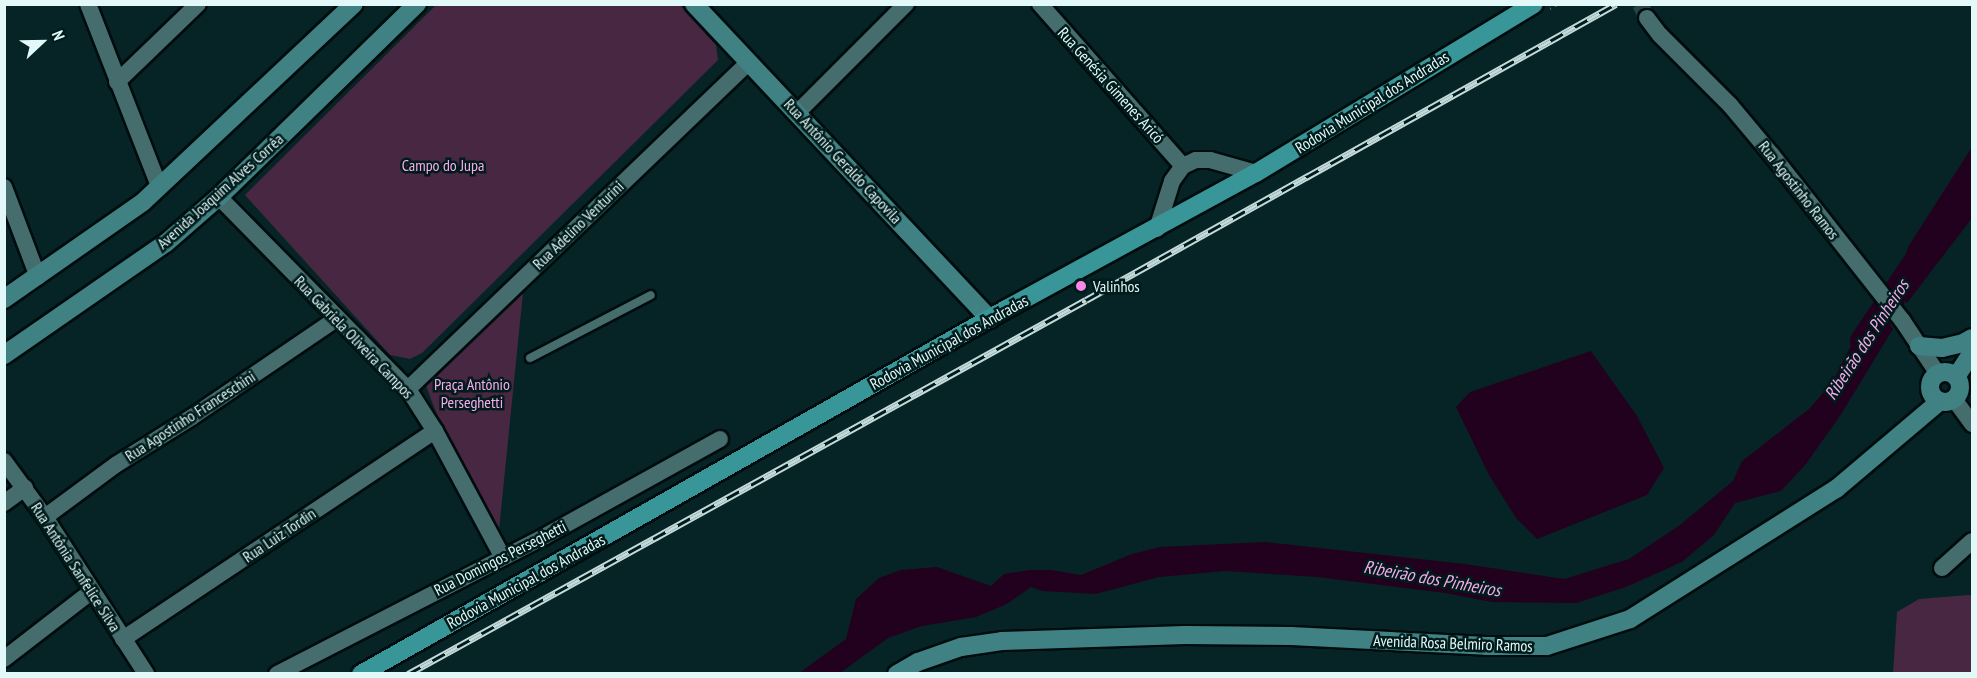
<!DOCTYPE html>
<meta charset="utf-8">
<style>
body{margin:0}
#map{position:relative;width:1977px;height:678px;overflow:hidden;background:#062425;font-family:"PT Sans Narrow",sans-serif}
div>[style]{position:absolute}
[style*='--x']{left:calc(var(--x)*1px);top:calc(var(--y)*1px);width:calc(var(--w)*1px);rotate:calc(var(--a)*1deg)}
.green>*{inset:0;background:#472741}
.water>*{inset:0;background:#22011e}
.river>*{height:26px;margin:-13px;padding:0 13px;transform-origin:13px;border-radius:13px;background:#22011e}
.street-tunnel>*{height:16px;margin-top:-8px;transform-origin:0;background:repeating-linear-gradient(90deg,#274445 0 16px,transparent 0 24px)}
.path>*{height:2px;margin-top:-1px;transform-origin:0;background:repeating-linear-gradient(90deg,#546f70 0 1.5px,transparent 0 6px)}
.roads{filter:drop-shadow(2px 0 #000c0d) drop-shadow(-2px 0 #000c0d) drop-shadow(0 2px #000c0d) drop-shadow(0 -2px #000c0d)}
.lane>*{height:8px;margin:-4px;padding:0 4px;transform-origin:4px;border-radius:4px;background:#466d6e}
.street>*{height:16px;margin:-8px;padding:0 8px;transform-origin:8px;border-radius:8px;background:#466d6e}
.secondary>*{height:18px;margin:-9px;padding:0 9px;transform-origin:9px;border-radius:9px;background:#408283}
.secondary>.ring{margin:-9px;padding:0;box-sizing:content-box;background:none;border:18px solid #408283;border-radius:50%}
.primary>*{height:18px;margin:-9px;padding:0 9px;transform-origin:9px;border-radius:9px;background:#399698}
.rail>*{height:7px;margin-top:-3.5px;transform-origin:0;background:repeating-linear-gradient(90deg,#001b1c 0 14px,#c4dada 0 28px);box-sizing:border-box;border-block:2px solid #c4dada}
.dots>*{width:16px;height:16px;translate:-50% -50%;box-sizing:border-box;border:3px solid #001b1c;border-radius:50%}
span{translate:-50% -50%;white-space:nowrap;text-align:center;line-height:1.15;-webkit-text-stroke:5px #001b1c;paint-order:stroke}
.street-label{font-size:16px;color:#e3f8f8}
.park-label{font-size:16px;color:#fbabec}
.poi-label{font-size:16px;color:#e3f8f8}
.left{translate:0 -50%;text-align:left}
.water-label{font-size:18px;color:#f9a9ea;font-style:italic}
.frame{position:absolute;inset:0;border:6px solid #e3f8f8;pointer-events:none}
.north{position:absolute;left:12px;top:12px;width:60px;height:60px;-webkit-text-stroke:4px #001b1c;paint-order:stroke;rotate:68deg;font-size:16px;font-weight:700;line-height:24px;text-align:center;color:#e3f8f8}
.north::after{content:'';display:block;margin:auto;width:21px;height:27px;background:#e3f8f8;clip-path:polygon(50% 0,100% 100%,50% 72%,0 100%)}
</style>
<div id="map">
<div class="green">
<i style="clip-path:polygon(436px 5px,680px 5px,716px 45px,718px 60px,422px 353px,410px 359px,390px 355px,245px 195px)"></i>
<i style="clip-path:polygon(524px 283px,499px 530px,437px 415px,425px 383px)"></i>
<i style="clip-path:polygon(1969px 595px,1972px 596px,1972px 673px,1893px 673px,1897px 612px,1919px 599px)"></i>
</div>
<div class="water">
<i style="clip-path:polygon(1972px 147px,1972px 218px,1907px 303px,1891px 279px,1902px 273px,1908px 247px)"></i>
<i style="clip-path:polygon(1880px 308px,1893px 329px,1840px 416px,1806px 464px,1781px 491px,1735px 503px,1714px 535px,1682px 562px,1626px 587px,1576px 603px,1492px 602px,1445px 593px,1317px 577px,1225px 571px,1159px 577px,1096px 594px,1042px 591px,1031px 587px,1007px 604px,976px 617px,922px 626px,888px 638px,840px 673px,799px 673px,846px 639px,856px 599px,879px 578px,901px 570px,937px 567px,991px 586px,1004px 574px,1030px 570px,1051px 570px,1081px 575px,1132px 554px,1160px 547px,1265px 542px,1465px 564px,1564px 579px,1629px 559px,1680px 525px,1733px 481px,1742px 461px,1809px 409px,1832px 383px,1859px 330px)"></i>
<i style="clip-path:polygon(1591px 351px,1637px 416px,1664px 468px,1647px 495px,1537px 539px,1516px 518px,1489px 475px,1456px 407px,1470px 392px)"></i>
</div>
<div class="river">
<i style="--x:1863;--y:341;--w:95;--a:-56.1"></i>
</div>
<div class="street-tunnel">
<i style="--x:1640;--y:4;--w:16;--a:63"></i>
</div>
<div class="path">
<i style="--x:1550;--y:9;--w:10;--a:-29"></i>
</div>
<div class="roads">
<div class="lane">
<i style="--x:530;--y:358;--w:136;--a:-27.5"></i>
</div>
<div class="street">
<i style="--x:88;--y:4;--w:195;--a:68.7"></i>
<i style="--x:1040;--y:4;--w:216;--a:48.6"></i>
<i style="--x:1647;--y:18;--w:21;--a:53"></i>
<i style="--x:1660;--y:35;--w:99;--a:45"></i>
<i style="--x:1730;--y:105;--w:65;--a:50"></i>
<i style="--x:1772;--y:155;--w:210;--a:51.8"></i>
<i style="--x:1902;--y:320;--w:65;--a:56.3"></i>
<i style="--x:117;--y:82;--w:112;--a:-43.9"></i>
<i style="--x:797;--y:113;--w:154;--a:-45"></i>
<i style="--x:4;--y:187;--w:96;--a:69.3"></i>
<i style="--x:219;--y:197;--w:269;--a:45.5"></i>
<i style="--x:408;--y:389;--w:50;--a:57.3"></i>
<i style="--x:435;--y:431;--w:142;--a:61.8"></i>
<i style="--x:1157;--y:229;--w:50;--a:-72.6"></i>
<i style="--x:1172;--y:181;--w:19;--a:-54"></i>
<i style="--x:1183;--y:166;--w:14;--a:-25"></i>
<i style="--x:1196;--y:160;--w:14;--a:0"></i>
<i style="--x:1210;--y:160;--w:48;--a:15.8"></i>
<i style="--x:408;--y:389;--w:472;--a:-43.8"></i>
<i style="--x:1954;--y:399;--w:31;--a:54"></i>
<i style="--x:4;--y:461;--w:69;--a:53.8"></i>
<i style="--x:45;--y:517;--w:187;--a:57.2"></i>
<i style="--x:4;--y:503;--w:26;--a:-36"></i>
<i style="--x:45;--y:517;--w:89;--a:-36.4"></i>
<i style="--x:117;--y:464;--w:89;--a:-32.1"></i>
<i style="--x:192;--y:417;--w:174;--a:-34.2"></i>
<i style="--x:1942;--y:568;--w:40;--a:-42"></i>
<i style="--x:123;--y:639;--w:375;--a:-33.7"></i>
<i style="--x:4;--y:659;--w:111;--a:-37.7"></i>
<i style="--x:277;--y:674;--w:301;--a:-27.2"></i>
<i style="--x:545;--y:536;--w:200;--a:-29"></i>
</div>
<div class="secondary">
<i style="--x:694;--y:4;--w:432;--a:46.8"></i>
<i style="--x:4;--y:299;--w:169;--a:-34.9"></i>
<i style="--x:143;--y:202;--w:289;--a:-43.2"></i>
<i style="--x:1919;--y:346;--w:23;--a:5"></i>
<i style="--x:1942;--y:348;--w:22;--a:-13"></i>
<i style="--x:1963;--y:343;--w:10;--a:-29"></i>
<i style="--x:4;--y:355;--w:197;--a:-34.7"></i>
<i style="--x:166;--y:243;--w:70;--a:-41"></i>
<i style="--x:219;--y:197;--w:277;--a:-44.3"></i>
<i class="ring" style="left:1930px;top:372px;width:12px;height:12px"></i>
<i style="--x:1956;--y:377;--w:30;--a:-57"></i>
<i style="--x:897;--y:674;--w:24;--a:-30"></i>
<i style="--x:918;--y:662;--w:46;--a:-19.2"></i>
<i style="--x:961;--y:647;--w:41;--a:-8.3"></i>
<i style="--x:1002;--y:641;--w:183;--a:-1.9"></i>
<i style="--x:1185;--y:635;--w:106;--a:0.5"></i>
<i style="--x:1291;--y:636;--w:195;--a:2.9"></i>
<i style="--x:1486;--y:646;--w:61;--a:0"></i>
<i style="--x:1547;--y:646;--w:87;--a:-18"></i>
<i style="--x:1630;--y:619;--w:244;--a:-32.3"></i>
<i style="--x:1836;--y:489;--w:136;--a:-40.2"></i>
</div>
<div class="primary">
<i style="--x:361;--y:674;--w:743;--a:-29.5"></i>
<i style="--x:1008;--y:308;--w:282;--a:-28.6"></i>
<i style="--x:1256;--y:173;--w:325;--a:-31.3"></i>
</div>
</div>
<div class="rail">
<i style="--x:408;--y:674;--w:774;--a:-28.88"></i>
<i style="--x:1086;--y:300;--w:607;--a:-29.18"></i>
</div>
<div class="dots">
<i style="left:1081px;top:286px;background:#fa87e8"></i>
</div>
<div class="street-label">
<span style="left:1111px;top:85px;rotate:48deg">Rua Genésia Gimenes Aricó</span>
<span style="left:1372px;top:102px;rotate:-32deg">Rodovia Municipal dos Andradas</span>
<span style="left:843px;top:161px;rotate:47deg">Rua Antônio Geraldo Capovila</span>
<span style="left:1799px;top:190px;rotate:52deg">Rua Agostinho Ramos</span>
<span style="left:220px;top:191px;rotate:-42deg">Avenida Joaquim Alves Corrêa</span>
<span style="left:578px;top:225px;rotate:-44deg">Rua Adelino Venturini</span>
<span style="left:354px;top:337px;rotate:46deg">Rua Gabriela Oliveira Campos</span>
<span style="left:949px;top:342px;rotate:-29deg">Rodovia Municipal dos Andradas</span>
<span style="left:190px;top:416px;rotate:-33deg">Rua Agostinho Franceschini</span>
<span style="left:279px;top:535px;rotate:-34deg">Rua Luiz Tordin</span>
<span style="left:500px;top:558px;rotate:-27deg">Rua Domingos Perseghetti</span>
<span style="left:76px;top:567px;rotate:57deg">Rua Antônia Sanfelice Silva</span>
<span style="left:526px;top:581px;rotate:-29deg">Rodovia Municipal dos Andradas</span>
<span style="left:1453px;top:643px;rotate:2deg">Avenida Rosa Belmiro Ramos</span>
</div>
<div class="park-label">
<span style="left:443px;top:165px">Campo do Jupa</span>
<span style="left:472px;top:393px">Praça Antônio<br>Perseghetti</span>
</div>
<div class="poi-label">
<span class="left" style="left:1093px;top:286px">Valinhos</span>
</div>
<div class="water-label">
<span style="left:1867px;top:340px;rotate:-57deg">Ribeirão dos Pinheiros</span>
<span style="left:1432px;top:579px;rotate:10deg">Ribeirão dos Pinheiros</span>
</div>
<div class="frame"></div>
<div class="north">N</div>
</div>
